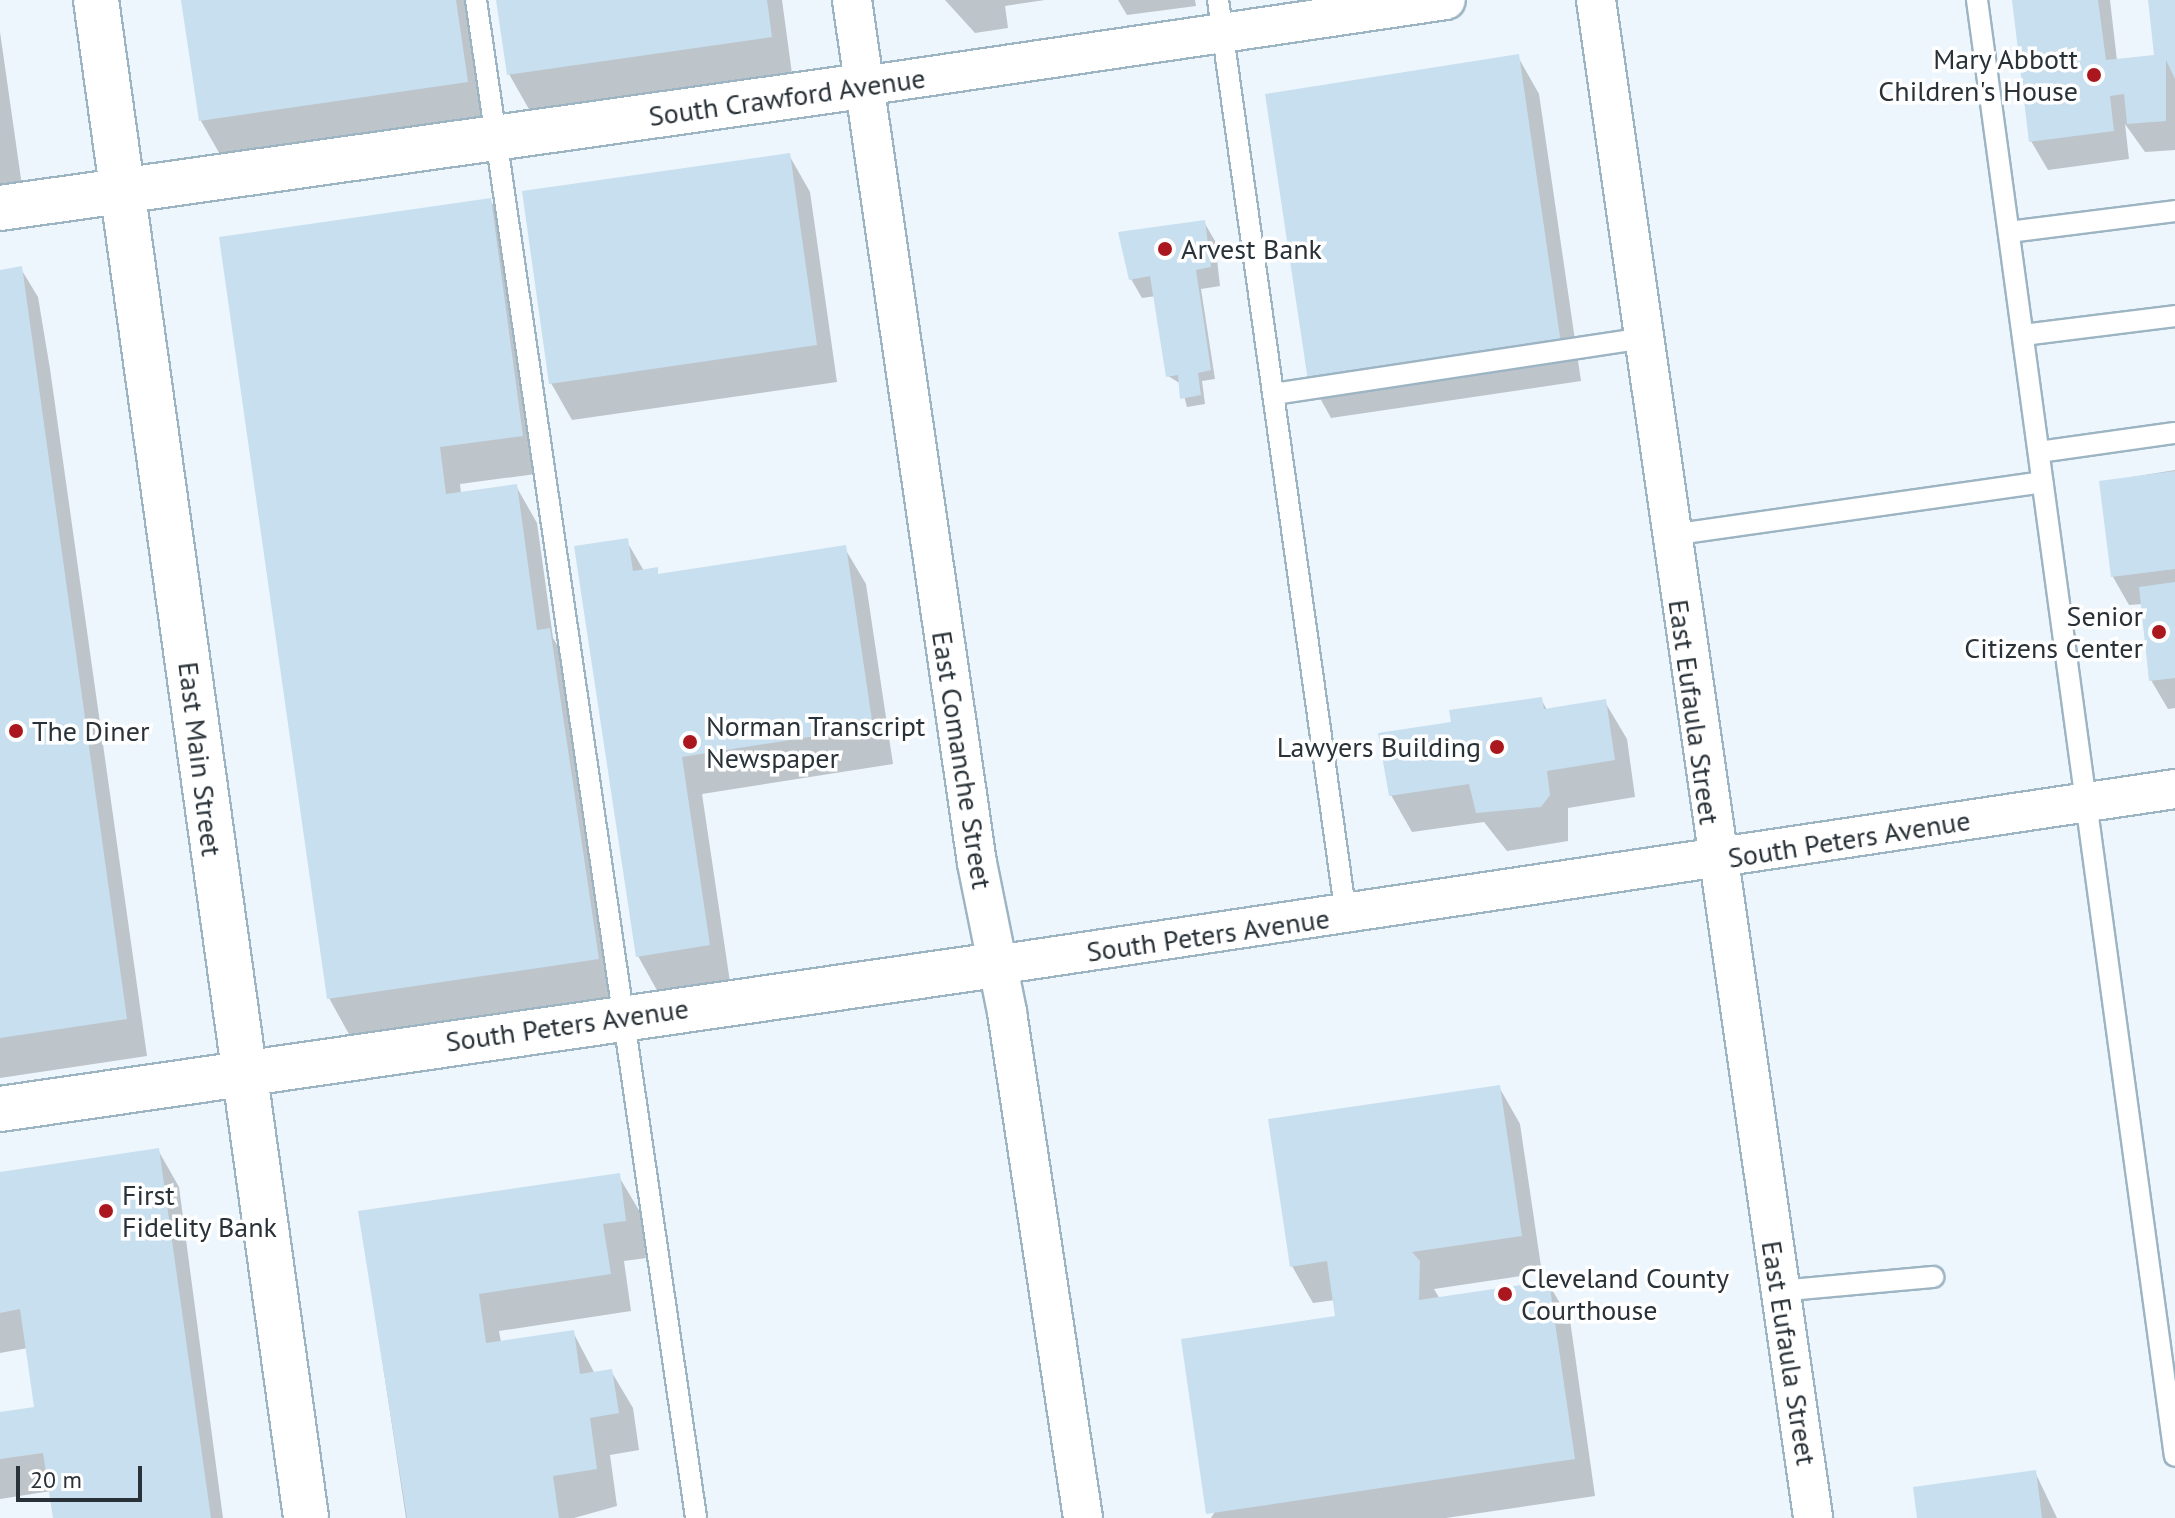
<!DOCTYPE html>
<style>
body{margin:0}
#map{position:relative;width:2175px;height:1518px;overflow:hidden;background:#edf6fd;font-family:"PT Sans",sans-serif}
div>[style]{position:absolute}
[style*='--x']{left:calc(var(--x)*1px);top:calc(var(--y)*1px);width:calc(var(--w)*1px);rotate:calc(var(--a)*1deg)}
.shadow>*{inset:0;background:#0003}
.building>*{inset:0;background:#c8dfef}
.roads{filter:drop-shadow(2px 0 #9db4c3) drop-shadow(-2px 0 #9db4c3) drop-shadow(0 2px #9db4c3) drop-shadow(0 -2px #9db4c3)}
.service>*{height:20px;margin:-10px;padding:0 10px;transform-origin:10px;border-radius:10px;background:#fff}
.minor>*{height:38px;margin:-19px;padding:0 19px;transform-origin:19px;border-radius:19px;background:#fff}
.tertiary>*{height:44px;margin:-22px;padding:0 22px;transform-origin:22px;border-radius:22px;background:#fff}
.secondary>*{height:44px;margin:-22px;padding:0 22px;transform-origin:22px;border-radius:22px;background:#fff}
.dots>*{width:22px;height:22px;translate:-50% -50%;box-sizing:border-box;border:4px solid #fff;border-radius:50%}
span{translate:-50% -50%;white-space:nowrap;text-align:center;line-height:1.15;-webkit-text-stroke:7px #fff;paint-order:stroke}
.poi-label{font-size:28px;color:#293238}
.right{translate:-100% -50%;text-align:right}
.left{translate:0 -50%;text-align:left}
.street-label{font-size:28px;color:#293238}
.scale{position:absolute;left:16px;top:1466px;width:126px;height:36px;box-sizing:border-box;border:4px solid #293238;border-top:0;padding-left:10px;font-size:24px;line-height:28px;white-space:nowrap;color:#293238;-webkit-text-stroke:6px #fff;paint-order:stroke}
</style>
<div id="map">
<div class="shadow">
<i style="clip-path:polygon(183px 0,471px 0,488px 119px,222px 158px,201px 121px)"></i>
<i style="clip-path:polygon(498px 0,782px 0,792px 74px,530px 111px,509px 74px)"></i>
<i style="clip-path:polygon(945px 0,1045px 0,1005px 6px,1008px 28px,975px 33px)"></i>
<i style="clip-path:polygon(1118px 0,1195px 0,1196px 6px,1127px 15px)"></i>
<i style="clip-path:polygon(2014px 0,2110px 0,2117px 61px,2157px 56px,2150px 0,2175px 0,2175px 150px,2145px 152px,2125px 124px,2129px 159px,2048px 170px,2031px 141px)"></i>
<i style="clip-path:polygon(0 32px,22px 186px,0 189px)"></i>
<i style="clip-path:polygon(1518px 57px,1539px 94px,1581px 381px,1331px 418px,1310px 380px)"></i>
<i style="clip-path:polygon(789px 155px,810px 192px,837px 382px,572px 420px,551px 383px)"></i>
<i style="clip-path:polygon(490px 200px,512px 237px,543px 473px,460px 484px,461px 494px,516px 486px,537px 523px,553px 638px,570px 667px,619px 996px,350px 1036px,329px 998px,221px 239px)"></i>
<i style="clip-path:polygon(1204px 222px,1215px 241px,1220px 286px,1201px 289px,1215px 379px,1202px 381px,1205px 404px,1187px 407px,1181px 384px,1168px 376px,1156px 296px,1142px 298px,1131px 279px)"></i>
<i style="clip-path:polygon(21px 269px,38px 297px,50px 369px,147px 1056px,0 1078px,0 272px)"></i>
<i style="clip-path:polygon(2175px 470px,2175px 708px,2168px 709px,2151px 680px,2143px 604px,2129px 605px,2113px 577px,2101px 482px)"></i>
<i style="clip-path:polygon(626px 540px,644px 571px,661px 576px,844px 547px,866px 584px,893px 764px,702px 794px,730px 982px,659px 994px,638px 956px)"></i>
<i style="clip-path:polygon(1541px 699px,1547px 710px,1605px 702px,1627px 739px,1635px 797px,1568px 808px,1568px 841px,1507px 851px,1484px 822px,1412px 832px,1391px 795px,1453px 723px)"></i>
<i style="clip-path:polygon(1499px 1087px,1520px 1124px,1542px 1273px,1434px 1289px,1440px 1299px,1548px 1283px,1570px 1320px,1595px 1496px,1446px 1518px,1211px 1518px,1338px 1318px,1335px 1300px,1313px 1303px,1292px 1266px)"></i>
<i style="clip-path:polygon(158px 1150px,179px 1187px,223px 1518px,55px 1518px,51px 1491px,0 1499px,0 1414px,37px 1409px,28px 1348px,0 1353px,0 1174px)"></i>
<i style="clip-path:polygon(618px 1175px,640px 1212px,646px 1258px,624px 1261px,631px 1311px,499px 1331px,501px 1342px,573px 1332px,595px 1374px,611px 1371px,633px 1408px,639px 1450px,610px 1455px,617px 1506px,574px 1518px,406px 1518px,360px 1213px)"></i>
<i style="clip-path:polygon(2035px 1472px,2057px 1518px,1919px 1518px)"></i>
</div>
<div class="building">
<i style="clip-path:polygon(181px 0,456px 0,468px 82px,199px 121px)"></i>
<i style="clip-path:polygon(496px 0,767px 0,772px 37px,507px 75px)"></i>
<i style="clip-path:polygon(2012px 0,2098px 0,2106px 60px,2154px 55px,2148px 0,2175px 0,2175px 79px,2166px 60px,2166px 121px,2127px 124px,2124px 94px,2110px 96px,2114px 131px,2029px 142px)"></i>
<i style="clip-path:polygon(1519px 54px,1561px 344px,1308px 381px,1265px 94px)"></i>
<i style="clip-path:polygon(790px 153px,817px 345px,549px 384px,522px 191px)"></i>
<i style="clip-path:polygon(491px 198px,523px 436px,440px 447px,446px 494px,517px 484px,537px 630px,550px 628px,599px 959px,327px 999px,219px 237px)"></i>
<i style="clip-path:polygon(1205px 220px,1211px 267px,1196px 270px,1211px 370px,1198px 373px,1201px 395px,1180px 399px,1178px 375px,1166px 377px,1150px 276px,1129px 280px,1118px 232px)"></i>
<i style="clip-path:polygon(22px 266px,127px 1019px,0 1038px,0 270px)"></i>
<i style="clip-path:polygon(2175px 471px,2175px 569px,2111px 577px,2099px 481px)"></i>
<i style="clip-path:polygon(628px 538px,633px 571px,658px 567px,658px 574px,846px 545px,873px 727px,682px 757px,710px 945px,636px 957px,574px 546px)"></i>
<i style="clip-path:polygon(2175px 582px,2175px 678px,2149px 681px,2139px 587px)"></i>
<i style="clip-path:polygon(1542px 697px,1544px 709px,1606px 699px,1615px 760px,1547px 771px,1550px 795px,1541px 807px,1476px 813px,1469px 784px,1389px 796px,1378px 733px,1451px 722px,1449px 710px)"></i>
<i style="clip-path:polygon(1500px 1085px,1522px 1236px,1412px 1252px,1420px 1261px,1419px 1300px,1549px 1281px,1575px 1459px,1206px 1514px,1181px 1339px,1335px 1316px,1327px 1261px,1290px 1267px,1268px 1119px)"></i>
<i style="clip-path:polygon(159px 1148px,211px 1518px,53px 1518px,43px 1453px,0 1459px,0 1412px,34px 1407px,20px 1309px,0 1313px,0 1172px)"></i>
<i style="clip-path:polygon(620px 1173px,626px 1221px,603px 1224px,611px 1274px,479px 1294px,486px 1343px,574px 1330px,580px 1374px,612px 1369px,619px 1413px,590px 1418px,597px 1469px,553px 1476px,559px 1518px,407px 1518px,358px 1211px)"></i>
<i style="clip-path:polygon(2036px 1470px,2042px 1518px,1917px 1518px,1913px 1487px)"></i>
</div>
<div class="roads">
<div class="service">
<i style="--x:476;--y:0;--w:1534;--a:81.75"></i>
<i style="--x:1218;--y:0;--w:924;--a:82.04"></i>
<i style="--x:1977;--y:0;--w:1469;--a:82.26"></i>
<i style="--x:2009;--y:232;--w:167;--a:-7.2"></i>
<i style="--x:2023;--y:335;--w:153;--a:-7.1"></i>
<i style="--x:1274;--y:394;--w:374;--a:-8.6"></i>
<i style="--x:2039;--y:452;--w:137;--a:-8"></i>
<i style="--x:1671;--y:535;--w:375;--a:-8.1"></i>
<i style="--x:1779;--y:1291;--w:155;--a:-5.2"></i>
</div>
<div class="minor">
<i style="--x:852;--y:0;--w:872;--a:81.76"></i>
<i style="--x:977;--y:863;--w:152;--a:78.6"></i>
<i style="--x:1007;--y:1012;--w:512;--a:81.46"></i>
<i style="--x:1596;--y:0;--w:1533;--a:81.86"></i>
<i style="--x:863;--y:86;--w:589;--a:-8.39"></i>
<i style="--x:996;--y:965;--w:1192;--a:-8.49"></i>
</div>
<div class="tertiary">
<i style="--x:0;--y:208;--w:872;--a:-8.05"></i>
<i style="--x:0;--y:1109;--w:1006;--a:-8.23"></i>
</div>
<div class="secondary">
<i style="--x:96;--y:0;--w:1532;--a:82.12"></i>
</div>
</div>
<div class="dots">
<i style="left:2094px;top:75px;background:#ab171e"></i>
<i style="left:1165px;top:249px;background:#ab171e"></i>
<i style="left:2159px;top:632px;background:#ab171e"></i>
<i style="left:16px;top:731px;background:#ab171e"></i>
<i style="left:690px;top:742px;background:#ab171e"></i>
<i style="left:1497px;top:747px;background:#ab171e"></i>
<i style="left:106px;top:1211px;background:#ab171e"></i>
<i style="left:1505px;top:1294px;background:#ab171e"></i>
</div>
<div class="poi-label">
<span class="right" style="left:2078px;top:75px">Mary Abbott<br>Children's House</span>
<span class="left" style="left:1181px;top:249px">Arvest Bank</span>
<span class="right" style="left:2143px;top:632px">Senior<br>Citizens Center</span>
<span class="left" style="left:706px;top:742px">Norman Transcript<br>Newspaper</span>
<span class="left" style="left:32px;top:731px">The Diner</span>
<span class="right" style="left:1481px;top:747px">Lawyers Building</span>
<span class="left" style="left:122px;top:1211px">First<br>Fidelity Bank</span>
<span class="left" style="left:1521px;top:1294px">Cleveland County<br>Courthouse</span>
</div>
<div class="street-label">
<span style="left:787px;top:97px;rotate:-8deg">South Crawford Avenue</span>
<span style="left:1694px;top:712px;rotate:82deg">East Eufaula Street</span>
<span style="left:200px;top:759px;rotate:83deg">East Main Street</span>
<span style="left:962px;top:760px;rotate:81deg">East Comanche Street</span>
<span style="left:1849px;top:839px;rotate:-9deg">South Peters Avenue</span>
<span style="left:1208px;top:935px;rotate:-8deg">South Peters Avenue</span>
<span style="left:567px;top:1025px;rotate:-8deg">South Peters Avenue</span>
<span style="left:1789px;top:1353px;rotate:81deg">East Eufaula Street</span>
</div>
<div class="scale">20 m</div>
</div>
